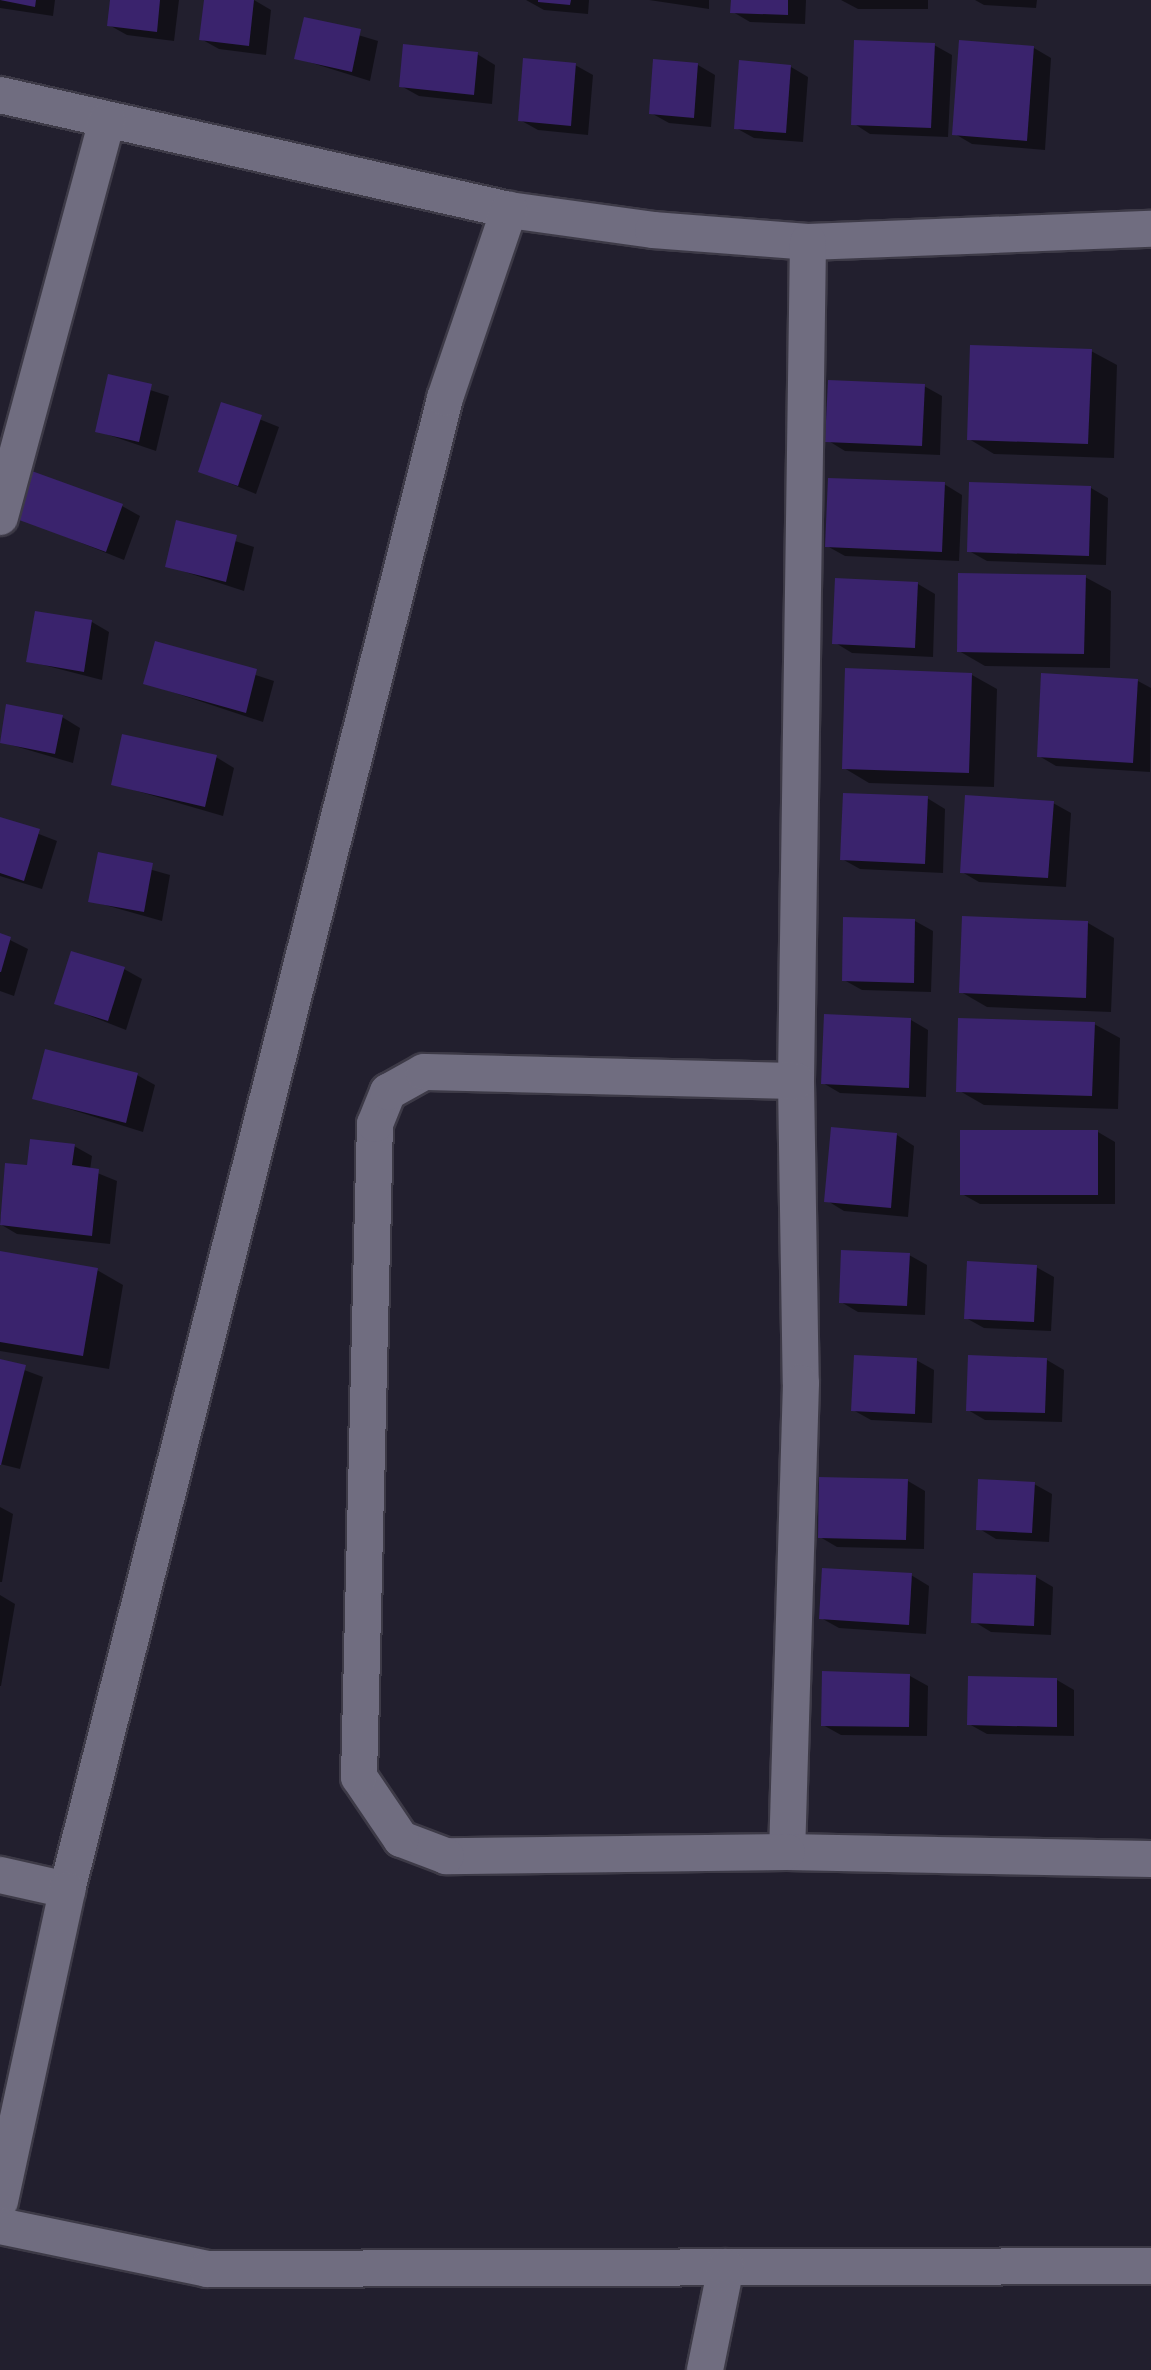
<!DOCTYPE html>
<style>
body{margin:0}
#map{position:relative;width:1151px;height:2370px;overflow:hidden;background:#221f2e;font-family:"Noto Serif",serif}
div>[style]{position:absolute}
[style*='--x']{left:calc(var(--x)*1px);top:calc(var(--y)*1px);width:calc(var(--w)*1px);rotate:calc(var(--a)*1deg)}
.shadow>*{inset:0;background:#0007}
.building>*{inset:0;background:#3a236d}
.roads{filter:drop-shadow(2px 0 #3d3a47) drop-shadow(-2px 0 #3d3a47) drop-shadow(0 2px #3d3a47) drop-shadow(0 -2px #3d3a47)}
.street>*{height:36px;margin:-18px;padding:0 18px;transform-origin:18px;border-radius:18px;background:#706d80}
span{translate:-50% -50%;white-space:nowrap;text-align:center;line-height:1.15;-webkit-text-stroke:7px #0b0a11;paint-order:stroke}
</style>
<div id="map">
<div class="shadow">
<i style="clip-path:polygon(0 0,55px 0,53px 16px,0 8px)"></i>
<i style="clip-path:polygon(112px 0,179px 0,174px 41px,127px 35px,109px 25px)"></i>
<i style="clip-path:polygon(206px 0,254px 0,271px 10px,266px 55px,219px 49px,201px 39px)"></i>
<i style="clip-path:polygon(526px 0,589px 0,588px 14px,544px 10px)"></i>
<i style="clip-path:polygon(649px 0,709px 0,709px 9px)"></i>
<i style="clip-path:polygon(733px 0,806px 0,805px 24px,750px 22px,733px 12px)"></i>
<i style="clip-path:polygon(841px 0,928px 0,928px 9px,858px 9px)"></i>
<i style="clip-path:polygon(975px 0,1037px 0,1036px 8px,984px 5px)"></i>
<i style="clip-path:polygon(305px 19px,378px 41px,370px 81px,296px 58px)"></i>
<i style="clip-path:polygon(934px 45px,952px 55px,948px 137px,870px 134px,853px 123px)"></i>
<i style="clip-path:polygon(1034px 48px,1051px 58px,1045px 150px,972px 144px,955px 134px)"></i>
<i style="clip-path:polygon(477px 54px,495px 65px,492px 104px,419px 96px,401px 86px)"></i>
<i style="clip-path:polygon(575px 65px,593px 75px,588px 135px,538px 130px,520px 120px)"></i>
<i style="clip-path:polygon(698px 65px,715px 75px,711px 127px,669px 123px,651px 113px)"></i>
<i style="clip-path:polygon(791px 67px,808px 77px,803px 142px,754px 138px,736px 128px)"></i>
<i style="clip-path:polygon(1091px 351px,1117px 365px,1114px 458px,994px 454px,969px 439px)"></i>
<i style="clip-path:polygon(109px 377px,169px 396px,156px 451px,97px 431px)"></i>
<i style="clip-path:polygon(924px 386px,942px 396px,940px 455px,845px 451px,827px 440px)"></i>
<i style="clip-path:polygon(222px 404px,279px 427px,256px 494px,200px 471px)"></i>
<i style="clip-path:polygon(944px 484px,962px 495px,959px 561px,845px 556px,827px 546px)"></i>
<i style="clip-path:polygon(1091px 488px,1108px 498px,1106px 565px,987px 561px,969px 551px)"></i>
<i style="clip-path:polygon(122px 506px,140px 516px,124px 560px,14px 516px)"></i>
<i style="clip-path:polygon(178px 523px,254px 547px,244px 591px,167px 566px)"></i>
<i style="clip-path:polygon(1085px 577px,1111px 591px,1110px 668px,985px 666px,959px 651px)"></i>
<i style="clip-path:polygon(918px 584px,935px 594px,933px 657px,852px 653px,834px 642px)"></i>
<i style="clip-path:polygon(92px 622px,109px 632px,102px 680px,28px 661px)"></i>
<i style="clip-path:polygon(156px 643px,274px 681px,263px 722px,145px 683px)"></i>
<i style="clip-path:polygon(972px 675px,997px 689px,994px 787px,869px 783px,844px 768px)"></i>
<i style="clip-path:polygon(1138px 681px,1151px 688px,1150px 772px,1056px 766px,1039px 756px)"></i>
<i style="clip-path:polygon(62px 717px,80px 728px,73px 763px,1px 742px)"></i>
<i style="clip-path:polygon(216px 757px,234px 768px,223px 816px,113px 784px)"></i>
<i style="clip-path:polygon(927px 798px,945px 809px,943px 873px,860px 869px,842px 859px)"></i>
<i style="clip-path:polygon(1053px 803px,1071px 813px,1066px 887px,979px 882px,962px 872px)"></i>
<i style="clip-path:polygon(0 819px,57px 841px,42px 889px,0 876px)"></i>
<i style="clip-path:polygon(99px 855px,170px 875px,162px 921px,91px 901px)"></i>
<i style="clip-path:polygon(915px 921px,933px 931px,931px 992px,862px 990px,844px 980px)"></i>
<i style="clip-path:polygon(1088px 923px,1114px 938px,1111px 1012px,987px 1007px,961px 992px)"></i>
<i style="clip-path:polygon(0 935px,28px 949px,14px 996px,0 991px)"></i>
<i style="clip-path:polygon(124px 969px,142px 979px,126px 1030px,57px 1003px)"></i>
<i style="clip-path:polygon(911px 1020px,928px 1030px,926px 1097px,840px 1093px,823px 1083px)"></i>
<i style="clip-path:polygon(1094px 1024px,1120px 1038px,1118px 1109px,984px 1105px,958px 1090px)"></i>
<i style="clip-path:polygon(137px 1075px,155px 1085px,143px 1132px,34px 1098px)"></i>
<i style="clip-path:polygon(1098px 1132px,1115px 1142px,1115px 1204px,980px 1204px,962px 1194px)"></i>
<i style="clip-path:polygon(897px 1135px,914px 1146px,908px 1217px,844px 1211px,826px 1200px)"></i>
<i style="clip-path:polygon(74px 1146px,92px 1156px,90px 1170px,117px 1181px,110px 1244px,17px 1234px,0 1224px,7px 1165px,29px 1167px)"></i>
<i style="clip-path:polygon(0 1253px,97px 1270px,123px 1285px,109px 1369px,0 1351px)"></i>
<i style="clip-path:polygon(909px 1255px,927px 1265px,925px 1315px,858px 1312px,841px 1302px)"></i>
<i style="clip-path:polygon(1036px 1267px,1054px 1277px,1051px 1331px,984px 1328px,966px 1318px)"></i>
<i style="clip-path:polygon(916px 1360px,934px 1370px,932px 1423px,871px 1420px,853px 1410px)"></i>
<i style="clip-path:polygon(1047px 1360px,1064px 1370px,1062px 1422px,985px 1420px,968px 1410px)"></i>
<i style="clip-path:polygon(0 1361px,43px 1377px,20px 1469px,0 1464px)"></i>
<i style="clip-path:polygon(908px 1481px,925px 1491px,924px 1549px,837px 1547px,820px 1537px)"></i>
<i style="clip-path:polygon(1034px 1484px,1052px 1494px,1049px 1542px,996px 1539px,978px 1528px)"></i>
<i style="clip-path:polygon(0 1507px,13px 1514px,2px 1582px,0 1582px)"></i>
<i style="clip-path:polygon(911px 1575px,929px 1586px,926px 1634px,839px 1628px,821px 1618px)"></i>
<i style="clip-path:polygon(1036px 1577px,1053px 1587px,1051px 1635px,991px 1632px,973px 1621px)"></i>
<i style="clip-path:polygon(0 1595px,15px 1604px,1px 1686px,0 1686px)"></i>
<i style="clip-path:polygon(910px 1676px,928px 1686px,927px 1736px,841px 1735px,823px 1725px)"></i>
<i style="clip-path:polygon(1057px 1680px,1074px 1690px,1074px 1736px,987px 1734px,969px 1724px)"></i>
</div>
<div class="building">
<i style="clip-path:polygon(0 0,36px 0,35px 7px)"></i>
<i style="clip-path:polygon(110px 0,160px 0,157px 32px,107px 26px)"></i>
<i style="clip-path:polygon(204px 0,254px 0,249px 46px,199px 40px)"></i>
<i style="clip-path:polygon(538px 0,571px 0,570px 5px,538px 2px)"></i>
<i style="clip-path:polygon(731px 0,788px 0,788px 15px,730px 13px)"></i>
<i style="clip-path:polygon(304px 17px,361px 29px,352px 72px,294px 59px)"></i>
<i style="clip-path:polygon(854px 40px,935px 43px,931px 128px,851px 125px)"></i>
<i style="clip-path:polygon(959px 40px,1034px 46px,1027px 141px,952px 135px)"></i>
<i style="clip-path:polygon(403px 44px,478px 52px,474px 95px,399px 87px)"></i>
<i style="clip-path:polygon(523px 58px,576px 63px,571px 126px,518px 121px)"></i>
<i style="clip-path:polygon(653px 59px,698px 63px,694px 118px,649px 114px)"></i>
<i style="clip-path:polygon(739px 60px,791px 65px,786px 133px,734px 129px)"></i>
<i style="clip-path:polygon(970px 345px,1092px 349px,1088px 444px,967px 440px)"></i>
<i style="clip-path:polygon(108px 374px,152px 384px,139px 442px,95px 432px)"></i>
<i style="clip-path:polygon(828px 380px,925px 384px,922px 446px,825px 442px)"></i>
<i style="clip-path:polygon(221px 402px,262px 415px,238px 486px,198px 472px)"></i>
<i style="clip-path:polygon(29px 470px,123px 504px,106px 552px,11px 517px)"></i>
<i style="clip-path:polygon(828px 478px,945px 482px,942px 552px,825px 547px)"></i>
<i style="clip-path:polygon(969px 482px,1091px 486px,1089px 556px,967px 552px)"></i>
<i style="clip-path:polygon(176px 520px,237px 535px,226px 582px,165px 567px)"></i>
<i style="clip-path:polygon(958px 573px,1086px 575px,1084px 654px,957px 652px)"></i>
<i style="clip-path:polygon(835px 578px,918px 582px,915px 648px,832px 644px)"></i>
<i style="clip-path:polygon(35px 611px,92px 620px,84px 672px,26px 662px)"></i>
<i style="clip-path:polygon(155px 641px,257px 669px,246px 713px,143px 684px)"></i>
<i style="clip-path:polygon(845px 668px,972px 673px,969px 773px,842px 769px)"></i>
<i style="clip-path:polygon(1041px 673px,1138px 679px,1133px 763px,1037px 757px)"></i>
<i style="clip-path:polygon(6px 704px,63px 715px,55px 754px,0 743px)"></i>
<i style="clip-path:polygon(122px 734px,217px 755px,205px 807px,111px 785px)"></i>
<i style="clip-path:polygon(843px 793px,928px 796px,925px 864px,840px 860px)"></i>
<i style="clip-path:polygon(965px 795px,1054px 801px,1048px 878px,960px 873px)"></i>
<i style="clip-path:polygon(0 817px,40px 829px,24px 881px,0 873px)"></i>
<i style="clip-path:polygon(98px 852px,153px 863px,144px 912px,88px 902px)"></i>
<i style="clip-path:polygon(962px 916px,1088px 921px,1086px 998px,959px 993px)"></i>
<i style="clip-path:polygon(843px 917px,915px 919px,914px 983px,842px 981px)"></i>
<i style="clip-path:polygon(0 933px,11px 937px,1px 972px,0 972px)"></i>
<i style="clip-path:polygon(71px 951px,125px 967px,108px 1021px,54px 1004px)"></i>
<i style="clip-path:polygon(824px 1014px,911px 1018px,909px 1088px,821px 1084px)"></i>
<i style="clip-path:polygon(958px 1018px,1095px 1022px,1092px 1096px,956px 1092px)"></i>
<i style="clip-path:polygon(45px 1049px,138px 1073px,126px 1123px,32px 1099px)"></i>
<i style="clip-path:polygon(831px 1127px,897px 1133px,891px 1208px,824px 1202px)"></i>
<i style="clip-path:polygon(960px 1130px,1098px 1130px,1098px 1195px,960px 1195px)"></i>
<i style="clip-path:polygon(30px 1139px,75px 1144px,72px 1165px,99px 1169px,92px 1236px,0 1225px,5px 1163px,27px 1165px)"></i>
<i style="clip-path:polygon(841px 1250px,910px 1253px,907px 1306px,839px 1303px)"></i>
<i style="clip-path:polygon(0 1251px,98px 1268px,83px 1356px,0 1342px)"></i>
<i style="clip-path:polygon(967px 1261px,1037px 1265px,1034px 1322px,964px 1319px)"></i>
<i style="clip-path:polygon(854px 1355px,917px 1358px,915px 1414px,851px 1411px)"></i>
<i style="clip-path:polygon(968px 1355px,1047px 1358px,1045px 1413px,966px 1411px)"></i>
<i style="clip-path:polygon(0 1359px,26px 1365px,1px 1465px,0 1465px)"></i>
<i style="clip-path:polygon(819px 1477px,908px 1479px,906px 1540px,818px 1538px)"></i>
<i style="clip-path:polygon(978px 1479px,1035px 1482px,1032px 1533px,976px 1530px)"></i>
<i style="clip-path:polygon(822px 1568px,912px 1573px,909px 1625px,819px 1619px)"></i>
<i style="clip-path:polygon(973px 1573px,1036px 1575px,1034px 1626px,971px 1623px)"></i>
<i style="clip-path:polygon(822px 1671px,910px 1674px,909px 1727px,821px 1726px)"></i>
<i style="clip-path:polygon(968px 1676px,1057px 1678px,1057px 1727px,967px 1725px)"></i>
</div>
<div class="roads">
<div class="street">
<i style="--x:0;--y:95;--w:522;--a:12.73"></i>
<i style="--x:509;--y:210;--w:145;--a:7.9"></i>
<i style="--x:653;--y:230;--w:155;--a:4.4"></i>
<i style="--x:808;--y:242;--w:343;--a:-2.2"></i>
<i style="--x:808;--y:242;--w:839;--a:90.82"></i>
<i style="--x:796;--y:1081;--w:302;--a:89.1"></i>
<i style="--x:801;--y:1383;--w:469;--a:91.7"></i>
<i style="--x:787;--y:1852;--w:364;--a:1.1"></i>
<i style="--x:0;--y:517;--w:411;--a:-74.9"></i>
<i style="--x:787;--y:1852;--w:341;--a:179.3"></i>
<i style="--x:446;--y:1856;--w:48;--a:-159.3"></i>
<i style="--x:401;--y:1839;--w:75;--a:-124.1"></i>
<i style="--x:359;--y:1777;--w:653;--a:-88.6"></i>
<i style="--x:375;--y:1124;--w:35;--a:-68"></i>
<i style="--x:388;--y:1092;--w:41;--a:-29.1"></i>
<i style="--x:424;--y:1072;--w:372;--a:1.4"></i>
<i style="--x:0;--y:1875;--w:69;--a:12.6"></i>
<i style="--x:67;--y:1890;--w:1539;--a:-75.78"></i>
<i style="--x:445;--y:398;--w:199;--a:-71.2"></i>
<i style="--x:0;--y:2201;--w:318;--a:-77.8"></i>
<i style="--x:0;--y:2226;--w:211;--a:11.7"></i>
<i style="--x:207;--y:2269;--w:944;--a:-0.18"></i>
<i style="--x:705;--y:2370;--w:105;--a:-78.5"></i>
</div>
</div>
</div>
